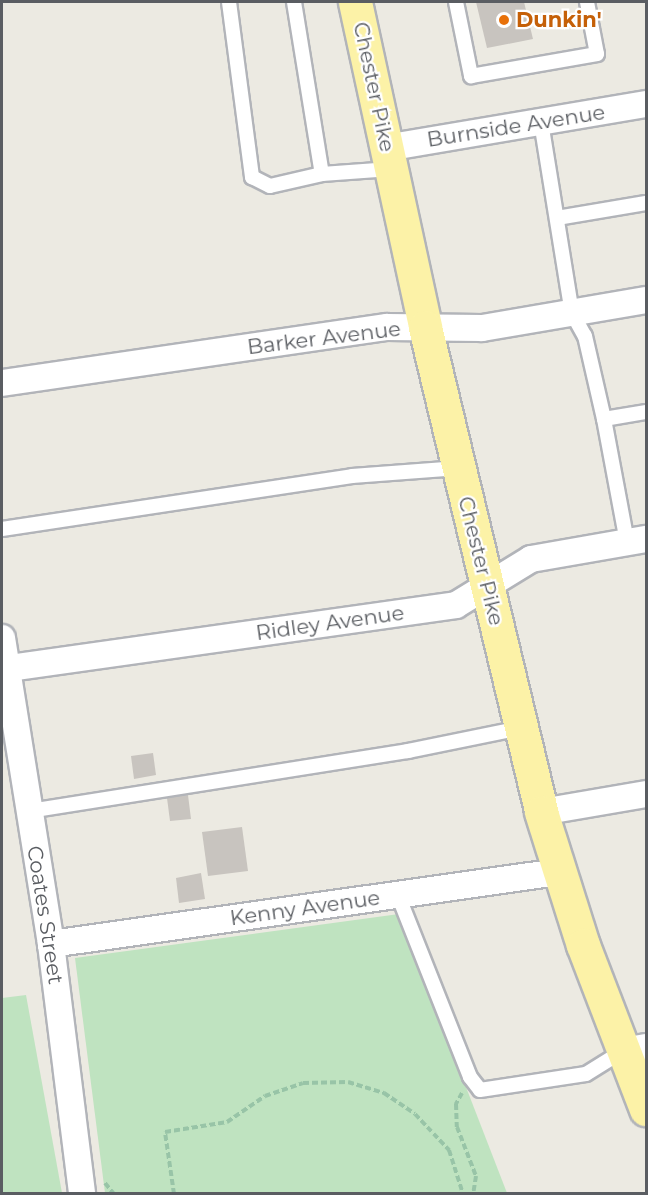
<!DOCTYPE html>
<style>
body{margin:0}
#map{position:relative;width:648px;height:1195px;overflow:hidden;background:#eceae2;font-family:Montserrat,sans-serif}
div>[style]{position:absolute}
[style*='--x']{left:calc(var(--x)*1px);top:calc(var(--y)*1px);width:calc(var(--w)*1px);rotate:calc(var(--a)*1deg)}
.green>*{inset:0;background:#bfe3c0}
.building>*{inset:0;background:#c8c4bf}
.path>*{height:4px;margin-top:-2px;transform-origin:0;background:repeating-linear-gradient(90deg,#98c4a7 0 6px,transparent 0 9px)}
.roads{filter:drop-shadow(2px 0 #b2b4b9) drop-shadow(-2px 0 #b2b4b9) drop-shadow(0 2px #b2b4b9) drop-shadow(0 -2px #b2b4b9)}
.lane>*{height:14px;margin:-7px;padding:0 7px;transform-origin:7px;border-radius:7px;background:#fff}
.street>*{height:26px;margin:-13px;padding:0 13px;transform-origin:13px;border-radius:13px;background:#fff}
.primary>*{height:33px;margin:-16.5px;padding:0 16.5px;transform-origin:16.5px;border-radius:16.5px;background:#fcf2a7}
.dots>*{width:16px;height:16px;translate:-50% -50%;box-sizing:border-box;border:3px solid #fff;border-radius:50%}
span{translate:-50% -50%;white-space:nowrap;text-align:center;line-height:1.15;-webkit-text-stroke:4.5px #fff;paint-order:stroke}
.food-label{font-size:21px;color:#c56008;font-weight:700}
.left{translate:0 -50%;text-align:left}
.street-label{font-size:21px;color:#5a5d62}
.frame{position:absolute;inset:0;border:3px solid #5a5d62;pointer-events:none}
</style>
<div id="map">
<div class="green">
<i style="clip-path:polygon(399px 914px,507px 1193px,105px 1193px,75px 958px)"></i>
<i style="clip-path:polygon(26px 995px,62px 1193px,2px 1193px,2px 998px)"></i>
</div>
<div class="building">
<i style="clip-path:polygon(476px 2px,524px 2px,533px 39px,487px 48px)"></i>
<i style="clip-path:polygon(153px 753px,156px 775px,134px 779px,131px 756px)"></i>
<i style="clip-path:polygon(188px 795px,191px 819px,170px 821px,167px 798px)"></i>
<i style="clip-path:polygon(242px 827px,248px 871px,208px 876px,202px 832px)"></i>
<i style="clip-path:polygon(201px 873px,205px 899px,179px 903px,176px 878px)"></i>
</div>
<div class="path">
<i style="--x:462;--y:1093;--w:13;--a:119"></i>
<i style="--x:456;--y:1104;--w:23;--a:88"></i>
<i style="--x:457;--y:1127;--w:53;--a:68.8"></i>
<i style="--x:476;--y:1176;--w:18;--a:99"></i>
<i style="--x:105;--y:1183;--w:14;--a:51"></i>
<i style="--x:174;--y:1194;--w:63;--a:-98.3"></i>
<i style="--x:165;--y:1132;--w:63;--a:-9.2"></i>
<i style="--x:227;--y:1122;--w:46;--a:-34.4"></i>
<i style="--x:265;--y:1096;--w:40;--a:-18.9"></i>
<i style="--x:303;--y:1083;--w:45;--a:-1.3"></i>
<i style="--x:348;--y:1082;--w:38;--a:17"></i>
<i style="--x:384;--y:1093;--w:37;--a:34"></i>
<i style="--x:415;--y:1114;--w:50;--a:46.6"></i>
<i style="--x:449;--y:1150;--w:46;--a:72.3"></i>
</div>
<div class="roads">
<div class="lane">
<i style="--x:229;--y:2;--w:177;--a:82.5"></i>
<i style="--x:252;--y:177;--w:20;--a:27"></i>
<i style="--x:270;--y:186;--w:53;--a:-13"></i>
<i style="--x:322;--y:174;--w:69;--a:-4.1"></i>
<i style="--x:294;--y:2;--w:174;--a:80.8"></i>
<i style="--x:456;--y:2;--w:76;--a:78.5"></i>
<i style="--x:471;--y:76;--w:128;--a:-9.9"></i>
<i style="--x:597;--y:54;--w:53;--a:-100.9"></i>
<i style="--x:541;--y:122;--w:193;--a:80.8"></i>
<i style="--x:572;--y:313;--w:26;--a:61"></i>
<i style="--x:585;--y:336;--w:85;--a:77.1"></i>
<i style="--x:604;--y:419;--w:43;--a:-9.5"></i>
<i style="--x:557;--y:218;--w:90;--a:-9.6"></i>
<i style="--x:604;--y:419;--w:125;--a:79.4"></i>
<i style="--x:2;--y:529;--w:354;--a:-8.6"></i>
<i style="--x:352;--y:476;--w:107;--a:-4.3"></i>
<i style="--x:29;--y:811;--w:384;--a:-9"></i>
<i style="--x:408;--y:751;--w:115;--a:-11.5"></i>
<i style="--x:398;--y:895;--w:196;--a:68.4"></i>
<i style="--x:470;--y:1077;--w:16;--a:52"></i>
<i style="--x:480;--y:1090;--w:107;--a:-8.6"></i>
<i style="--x:586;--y:1074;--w:44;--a:-31.9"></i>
</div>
<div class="street">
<i style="--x:386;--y:148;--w:264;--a:-9.6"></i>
<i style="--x:2;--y:383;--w:389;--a:-8.3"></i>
<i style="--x:387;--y:327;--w:95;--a:0.6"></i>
<i style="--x:482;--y:328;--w:166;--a:-9.7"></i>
<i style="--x:2;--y:638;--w:310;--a:80.9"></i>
<i style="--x:51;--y:944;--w:252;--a:82.9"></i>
<i style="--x:2;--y:669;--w:458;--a:-8"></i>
<i style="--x:456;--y:605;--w:88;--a:-31.5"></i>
<i style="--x:531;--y:559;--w:117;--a:-9.9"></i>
<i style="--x:541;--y:812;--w:107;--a:-9.7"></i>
<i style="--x:51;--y:944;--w:512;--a:-8.08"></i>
<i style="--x:623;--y:1051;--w:23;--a:-10"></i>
</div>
<div class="primary">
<i style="--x:355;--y:2;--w:332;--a:77.8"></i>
<i style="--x:425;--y:327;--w:499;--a:76.5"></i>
<i style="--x:541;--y:812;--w:139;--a:72.5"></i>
<i style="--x:583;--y:945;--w:176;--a:69"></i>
</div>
</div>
<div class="dots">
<i style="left:504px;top:20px;background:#e8710a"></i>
</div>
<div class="food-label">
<span class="left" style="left:516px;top:20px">Dunkin'</span>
</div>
<div class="street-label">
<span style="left:374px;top:87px;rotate:78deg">Chester Pike</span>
<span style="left:516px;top:126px;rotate:-9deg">Burnside Avenue</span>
<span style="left:324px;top:338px;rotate:-7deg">Barker Avenue</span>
<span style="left:481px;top:561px;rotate:76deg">Chester Pike</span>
<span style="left:330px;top:623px;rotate:-8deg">Ridley Avenue</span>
<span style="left:305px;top:908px;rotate:-8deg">Kenny Avenue</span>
<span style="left:45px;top:915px;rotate:81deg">Coates Street</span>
</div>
<div class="frame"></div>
</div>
